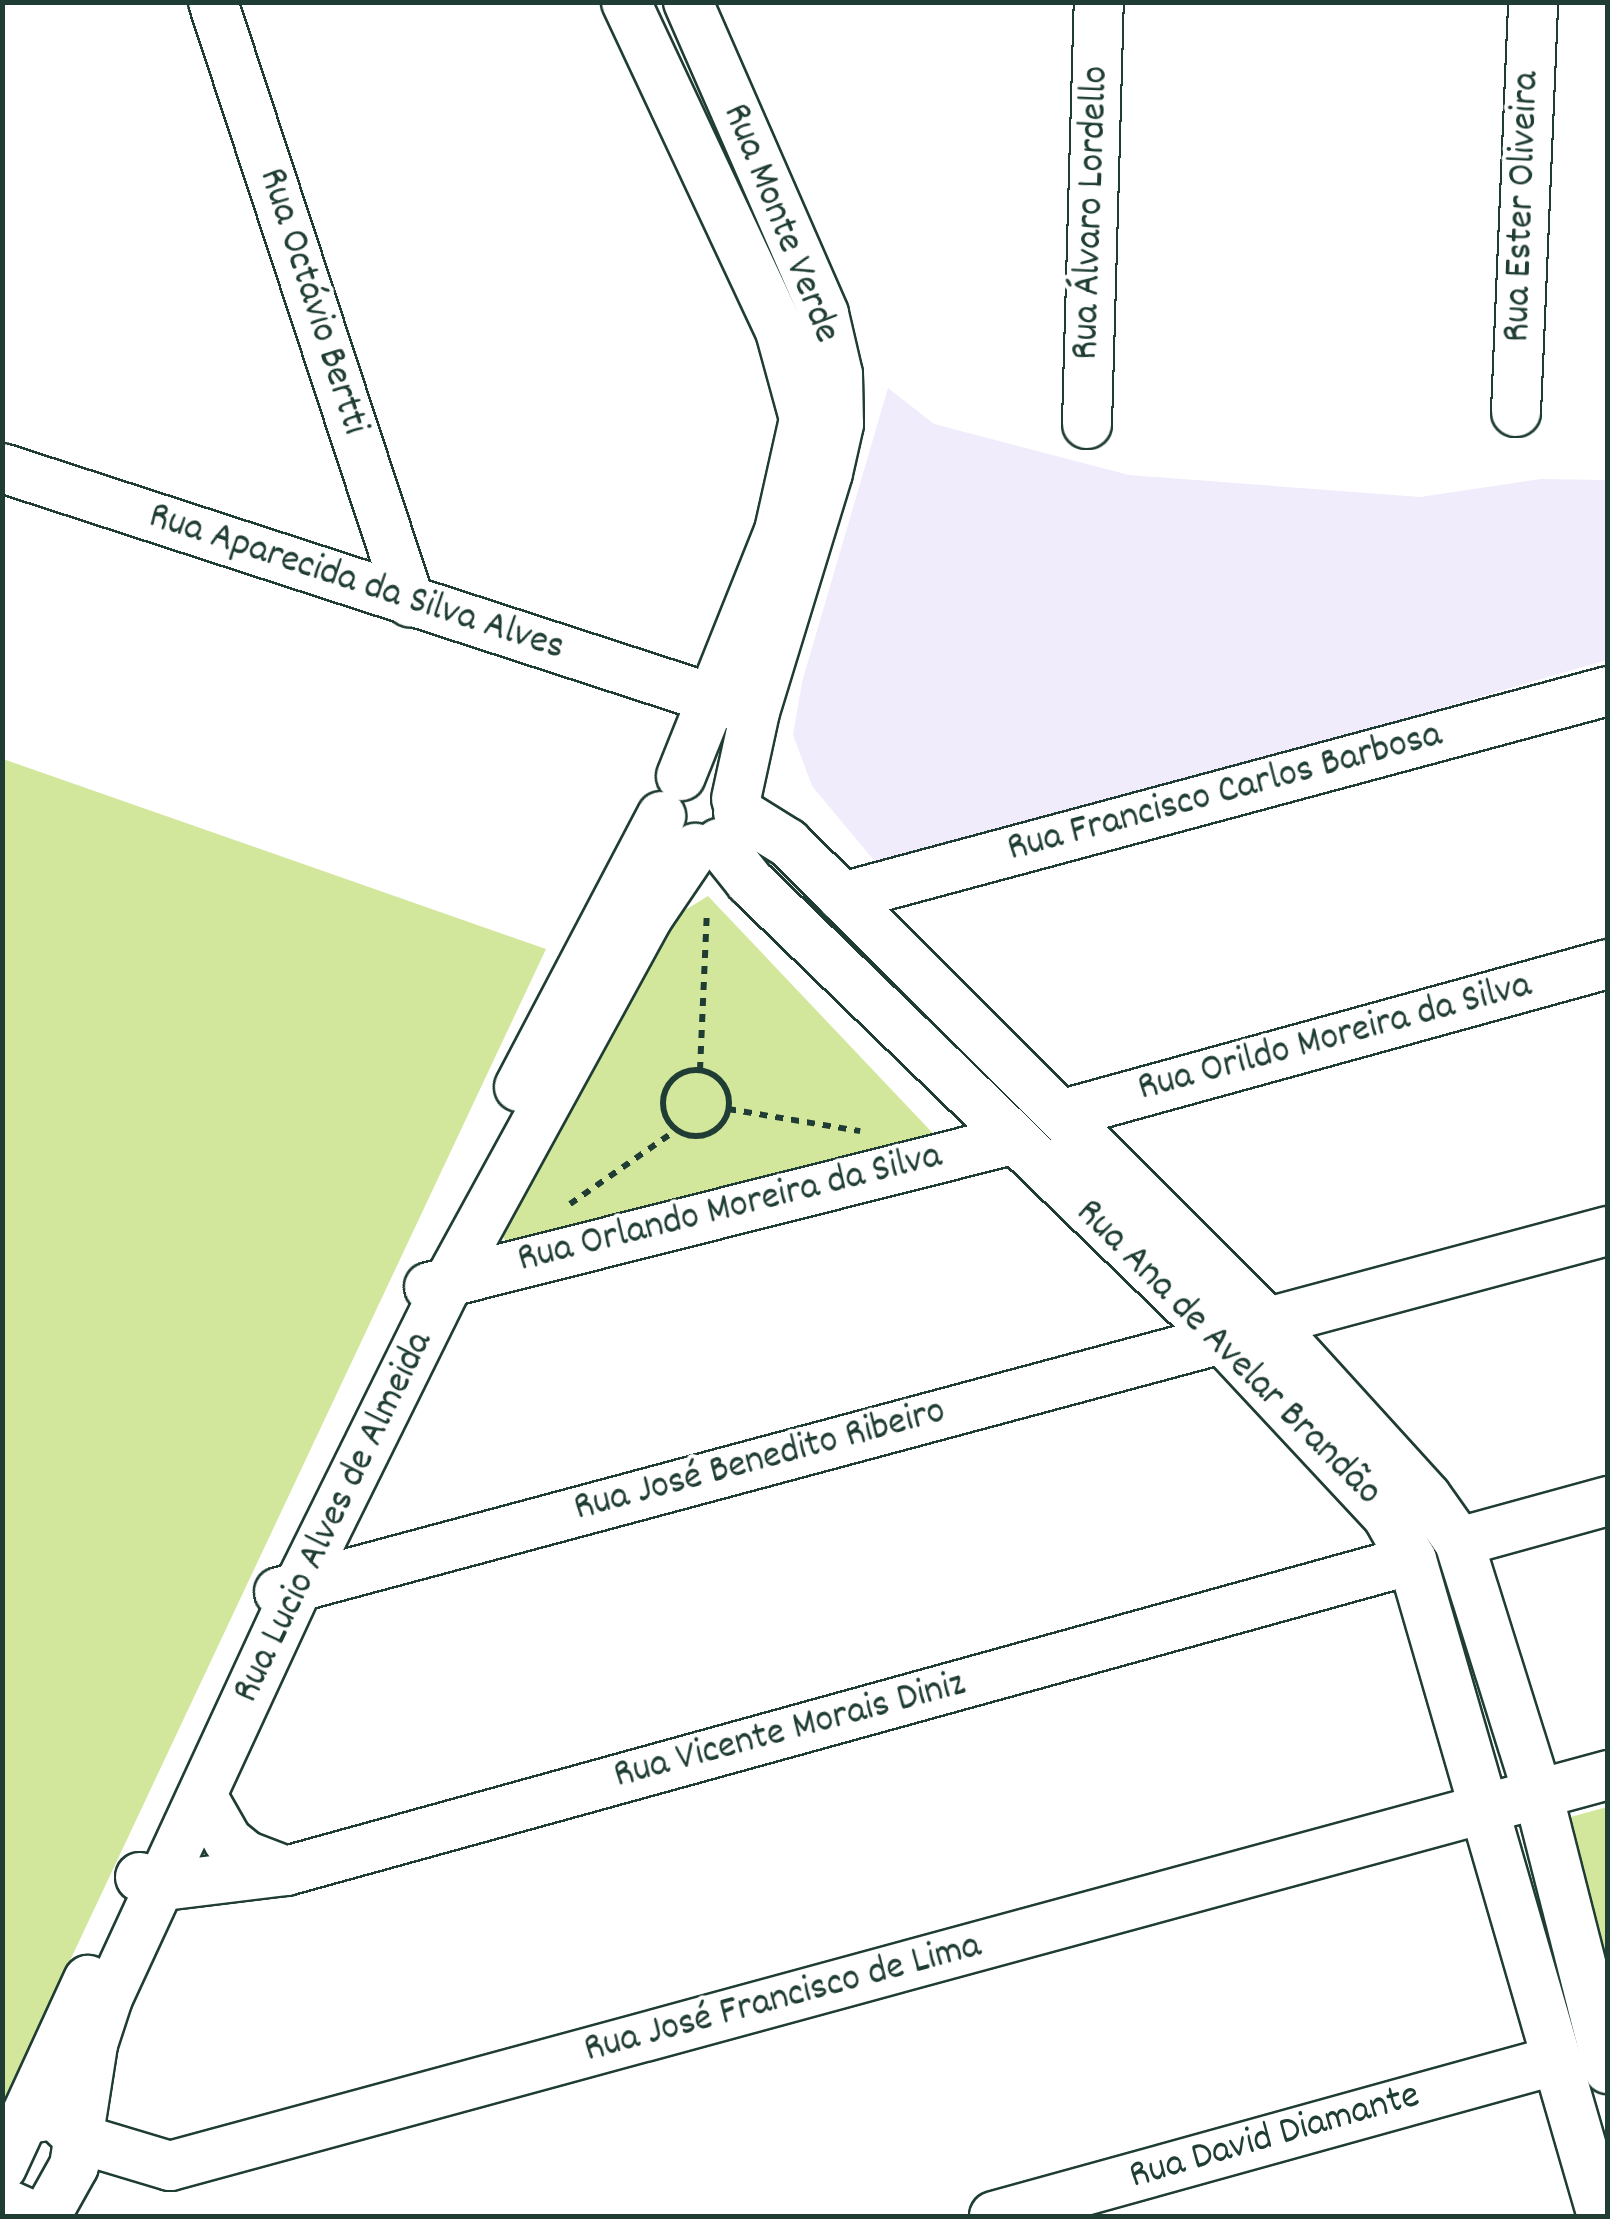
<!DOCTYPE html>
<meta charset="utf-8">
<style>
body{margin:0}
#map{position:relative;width:1610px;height:2219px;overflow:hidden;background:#fff;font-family:Dekko,sans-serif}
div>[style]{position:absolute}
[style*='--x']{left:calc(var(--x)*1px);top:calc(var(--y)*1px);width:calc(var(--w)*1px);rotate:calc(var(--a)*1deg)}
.built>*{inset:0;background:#f1ecfb}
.green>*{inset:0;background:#d3e79c}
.path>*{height:6px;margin-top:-3px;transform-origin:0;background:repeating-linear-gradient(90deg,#1f3d34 0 8px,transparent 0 16px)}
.path>.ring{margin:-3px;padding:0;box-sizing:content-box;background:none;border:6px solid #1f3d34;border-radius:50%}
.roads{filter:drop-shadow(2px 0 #1f3d34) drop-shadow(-2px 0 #1f3d34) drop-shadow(0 2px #1f3d34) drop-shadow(0 -2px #1f3d34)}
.minor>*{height:48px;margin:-24px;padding:0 24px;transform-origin:24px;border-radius:24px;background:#fff}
span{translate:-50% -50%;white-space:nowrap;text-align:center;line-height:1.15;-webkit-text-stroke:8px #fff;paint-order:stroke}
.street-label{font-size:40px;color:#1f3d34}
.frame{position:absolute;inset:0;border:5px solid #1f3d34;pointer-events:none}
</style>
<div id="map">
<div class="built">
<i style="clip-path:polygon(888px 388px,934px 424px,1129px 475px,1420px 497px,1541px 479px,1607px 480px,1607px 660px,882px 870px,812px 786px,793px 735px,802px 682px)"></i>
</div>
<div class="green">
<i style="clip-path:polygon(3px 759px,546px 949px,3px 2103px)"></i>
<i style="clip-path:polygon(708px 896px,944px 1145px,519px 1258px,492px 1223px,638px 939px)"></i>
<i style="clip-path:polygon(1607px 1807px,1607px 2056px,1556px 1821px)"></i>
</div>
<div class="path">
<i style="--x:700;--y:1070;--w:159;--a:-87.5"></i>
<i class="ring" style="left:663px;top:1070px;width:60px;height:60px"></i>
<i style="--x:728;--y:1109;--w:134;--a:9.5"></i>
<i style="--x:570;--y:1204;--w:129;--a:-34.9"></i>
</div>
<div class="roads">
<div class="minor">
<i style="--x:213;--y:2;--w:632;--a:71.82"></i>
<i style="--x:626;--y:2;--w:363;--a:64.9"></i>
<i style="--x:780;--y:331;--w:91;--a:74.7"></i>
<i style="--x:804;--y:419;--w:115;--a:102.6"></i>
<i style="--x:779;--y:531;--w:264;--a:111.8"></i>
<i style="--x:688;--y:2;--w:340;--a:66.4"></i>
<i style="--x:824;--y:314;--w:62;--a:76.9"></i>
<i style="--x:838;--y:374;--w:50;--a:88.9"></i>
<i style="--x:839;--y:424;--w:50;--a:102.7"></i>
<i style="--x:828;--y:473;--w:250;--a:107"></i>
<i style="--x:755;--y:712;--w:89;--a:102.3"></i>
<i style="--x:1516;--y:412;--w:410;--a:-87.6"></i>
<i style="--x:1087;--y:424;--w:422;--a:-88.4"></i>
<i style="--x:2;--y:468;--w:777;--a:17.99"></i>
<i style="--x:738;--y:812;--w:59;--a:31.8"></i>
<i style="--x:788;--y:843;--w:678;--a:44.94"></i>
<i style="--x:1268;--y:1322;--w:236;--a:47.7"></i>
<i style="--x:1427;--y:1497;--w:55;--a:54.6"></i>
<i style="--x:1459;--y:1542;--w:264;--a:72.6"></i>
<i style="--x:1538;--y:1794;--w:284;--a:75.7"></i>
<i style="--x:719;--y:843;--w:50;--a:51.5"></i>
<i style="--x:750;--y:882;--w:657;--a:44.07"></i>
<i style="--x:1222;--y:1339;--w:242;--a:47"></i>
<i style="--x:1387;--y:1516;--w:51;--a:60.4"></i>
<i style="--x:1412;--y:1560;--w:683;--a:73.85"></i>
<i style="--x:842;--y:897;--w:793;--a:-15.05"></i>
<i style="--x:519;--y:1087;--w:306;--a:-62.3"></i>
<i style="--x:1063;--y:1114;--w:565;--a:-15.39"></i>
<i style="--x:429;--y:1287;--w:601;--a:-14.15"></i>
<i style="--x:1268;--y:1322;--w:352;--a:-15"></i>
<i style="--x:1459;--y:1542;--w:155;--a:-15.4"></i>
<i style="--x:279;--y:1592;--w:976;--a:-15.02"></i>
<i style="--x:204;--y:1799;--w:48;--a:60.3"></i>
<i style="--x:228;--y:1841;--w:22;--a:39"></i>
<i style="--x:245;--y:1855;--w:44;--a:21.3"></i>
<i style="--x:140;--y:1877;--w:26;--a:21"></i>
<i style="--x:164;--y:1886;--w:123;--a:-7"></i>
<i style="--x:286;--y:1871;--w:1168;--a:-15.44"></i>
<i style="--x:22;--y:2120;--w:33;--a:-9"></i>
<i style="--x:55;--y:2115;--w:35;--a:44"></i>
<i style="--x:80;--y:2139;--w:94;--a:16.7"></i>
<i style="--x:170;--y:2166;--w:1490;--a:-15.21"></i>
<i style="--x:2;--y:2167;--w:206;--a:-65.3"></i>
<i style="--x:2;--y:2202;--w:35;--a:24"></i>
<i style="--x:46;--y:2216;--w:57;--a:-60.8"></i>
<i style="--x:74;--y:2166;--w:123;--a:-81.1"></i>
<i style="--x:93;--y:2044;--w:48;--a:-71.9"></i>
<i style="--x:108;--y:1998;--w:455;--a:-65.2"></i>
<i style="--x:299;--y:1585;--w:339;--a:-63.7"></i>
<i style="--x:449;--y:1281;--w:413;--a:-61.3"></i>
<i style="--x:647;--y:919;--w:86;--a:-55.9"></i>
<i style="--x:994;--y:2216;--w:584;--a:-15.49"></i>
</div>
</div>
<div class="street-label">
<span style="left:1524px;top:207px;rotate:-88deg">Rua Ester Oliveira</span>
<span style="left:1093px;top:213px;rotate:-88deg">Rua Álvaro Lordello</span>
<span style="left:779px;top:224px;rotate:68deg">Rua Monte Verde</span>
<span style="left:311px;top:302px;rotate:72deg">Rua Octávio Bertti</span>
<span style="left:356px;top:584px;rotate:18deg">Rua Aparecida da Silva Alves</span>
<span style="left:1225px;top:794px;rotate:-15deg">Rua Francisco Carlos Barbosa</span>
<span style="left:1335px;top:1039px;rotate:-15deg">Rua Orildo Moreira da Silva</span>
<span style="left:730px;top:1210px;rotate:-14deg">Rua Orlando Moreira da Silva</span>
<span style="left:1227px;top:1354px;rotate:45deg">Rua Ana de Avelar Brandão</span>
<span style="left:760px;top:1462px;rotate:-15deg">Rua José Benedito Ribeiro</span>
<span style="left:335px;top:1518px;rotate:-64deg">Rua Lucio Alves de Almeida</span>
<span style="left:790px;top:1732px;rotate:-15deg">Rua Vicente Morais Diniz</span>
<span style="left:783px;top:2000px;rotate:-15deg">Rua José Francisco de Lima</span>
<span style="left:1275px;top:2138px;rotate:-16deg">Rua David Diamante</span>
</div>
<div class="frame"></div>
</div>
